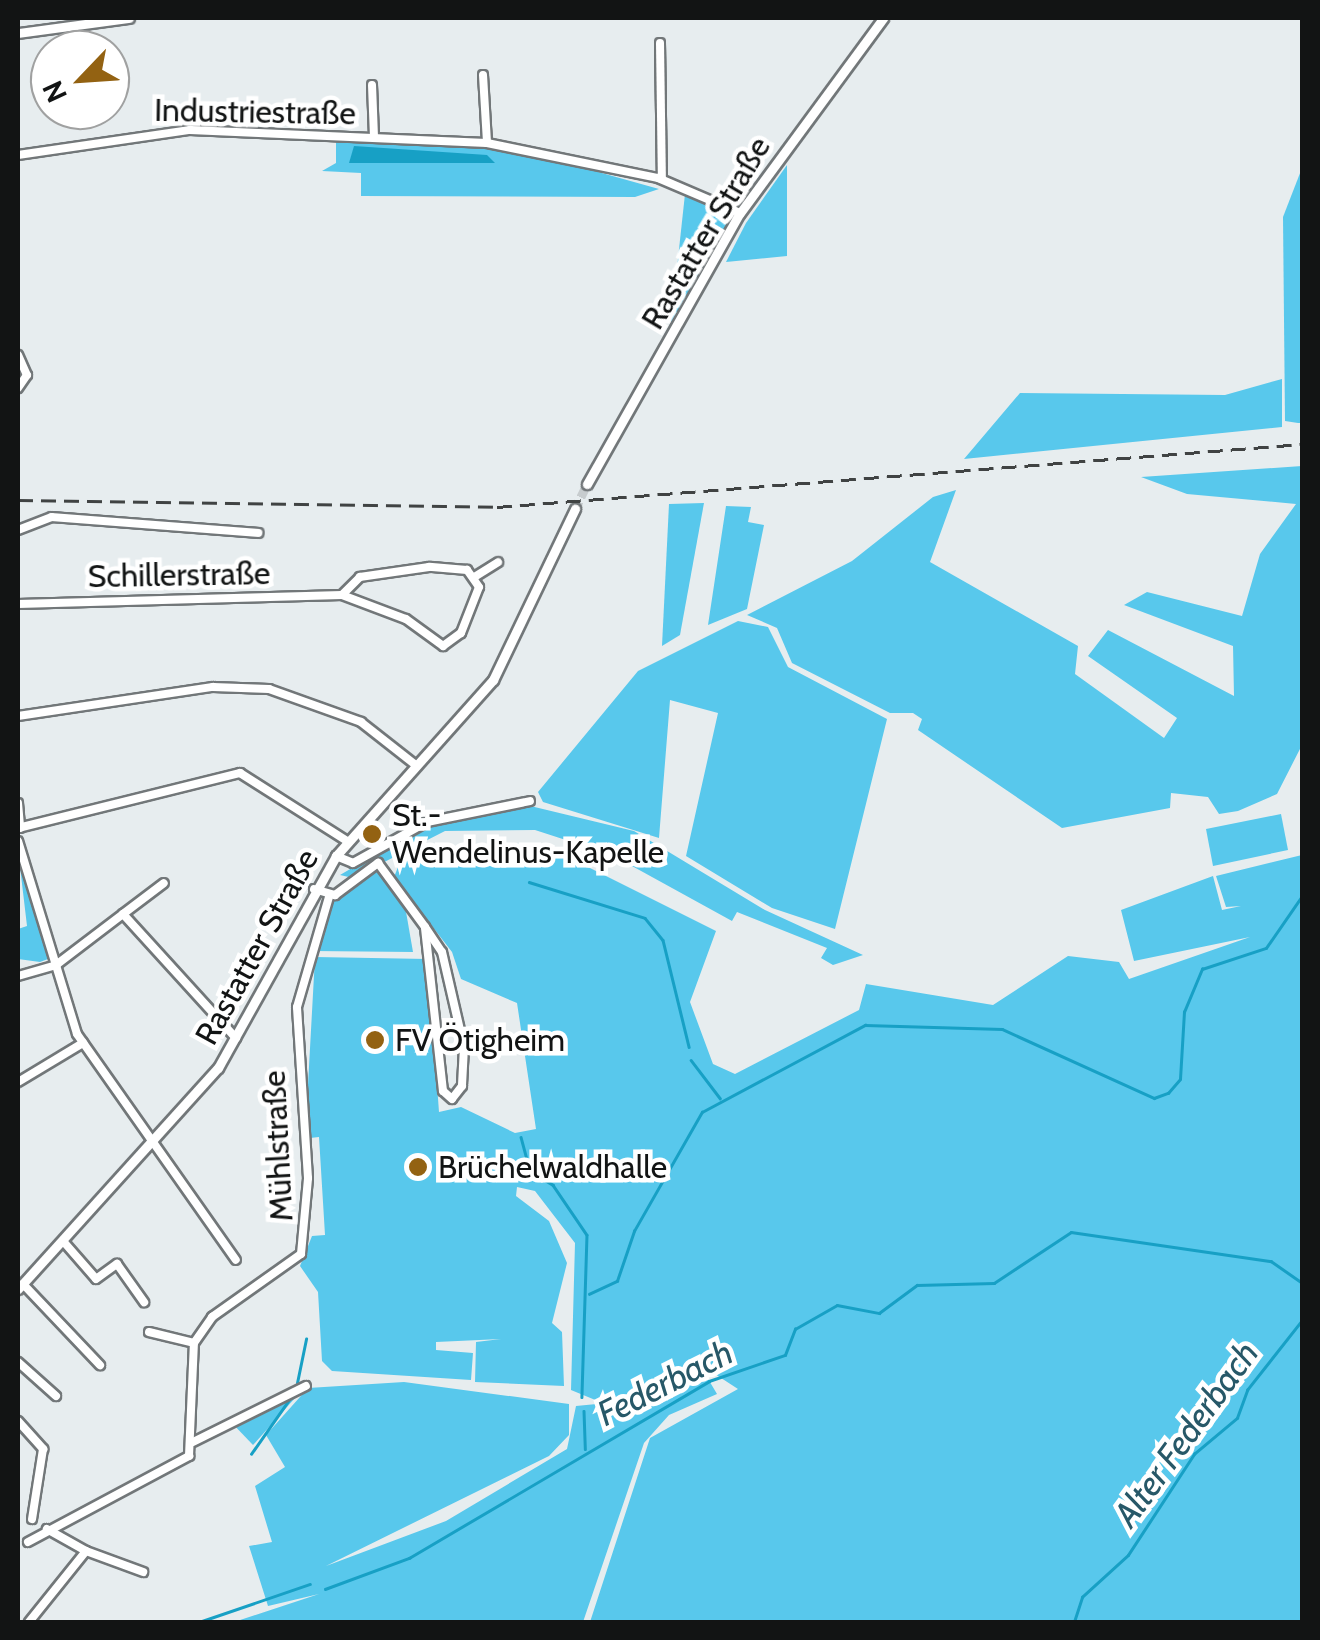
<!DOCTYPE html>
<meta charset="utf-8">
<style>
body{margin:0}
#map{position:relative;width:1320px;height:1640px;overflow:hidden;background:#e7edef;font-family:Cabin,sans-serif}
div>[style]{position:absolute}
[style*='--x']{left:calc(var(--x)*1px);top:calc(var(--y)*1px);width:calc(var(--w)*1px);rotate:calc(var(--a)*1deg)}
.green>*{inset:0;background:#58c8ec}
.water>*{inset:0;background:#17a0c5}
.stream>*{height:2.5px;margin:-1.25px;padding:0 1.25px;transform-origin:1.25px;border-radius:1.25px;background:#17a0c5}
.tertiary-tunnel>*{height:9px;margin-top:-4.5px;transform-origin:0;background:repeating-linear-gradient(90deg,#c7ccce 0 9px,transparent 0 13.5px)}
.roads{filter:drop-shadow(2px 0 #727779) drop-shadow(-2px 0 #727779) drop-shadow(0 2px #727779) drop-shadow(0 -2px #727779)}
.minor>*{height:8px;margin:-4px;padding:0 4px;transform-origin:4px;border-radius:4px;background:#fff}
.tertiary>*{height:9px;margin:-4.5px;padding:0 4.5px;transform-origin:4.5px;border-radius:4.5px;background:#fff}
.rail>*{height:2.5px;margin-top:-1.25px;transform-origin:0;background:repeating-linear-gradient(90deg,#404343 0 15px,transparent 0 23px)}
.dots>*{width:28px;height:28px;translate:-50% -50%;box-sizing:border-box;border:5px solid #fff;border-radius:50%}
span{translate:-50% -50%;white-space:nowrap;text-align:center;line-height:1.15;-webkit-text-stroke:9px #fff;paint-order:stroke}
.street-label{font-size:32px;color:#121414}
.poi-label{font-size:32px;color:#121414}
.left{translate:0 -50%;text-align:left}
.water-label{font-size:35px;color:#275868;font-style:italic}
.frame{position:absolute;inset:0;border:20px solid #121414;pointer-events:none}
.north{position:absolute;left:30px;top:30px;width:100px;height:100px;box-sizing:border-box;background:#fff;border:2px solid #a0a1a1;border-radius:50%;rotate:245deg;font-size:28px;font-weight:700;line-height:40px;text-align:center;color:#121414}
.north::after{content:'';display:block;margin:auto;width:35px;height:45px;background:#936212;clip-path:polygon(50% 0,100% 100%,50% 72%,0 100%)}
</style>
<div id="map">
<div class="green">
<i style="clip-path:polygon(326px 139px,516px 149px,659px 189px,635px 197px,361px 196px,361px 173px,322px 171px,336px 163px,336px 142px)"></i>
<i style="clip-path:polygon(787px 165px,787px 256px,726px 262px,746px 223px)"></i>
<i style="clip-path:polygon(1302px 168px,1302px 423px,1298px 423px,1285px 421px,1283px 217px)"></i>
<i style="clip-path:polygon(685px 194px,719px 209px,727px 224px,670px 332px)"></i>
<i style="clip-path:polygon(1282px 379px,1282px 427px,964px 459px,1020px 393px,1225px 395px)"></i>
<i style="clip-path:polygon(1302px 466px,1302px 745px,1277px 794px,1238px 811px,1219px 814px,1208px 797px,1171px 793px,1170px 808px,1062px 828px,918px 730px,922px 719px,913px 713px,890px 713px,792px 663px,777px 628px,747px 615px,852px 561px,933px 497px,956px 490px,930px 562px,1078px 646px,1075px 674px,1164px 738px,1177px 718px,1088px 656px,1108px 630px,1234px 696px,1233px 646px,1124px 605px,1147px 592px,1242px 616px,1260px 554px,1296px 504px,1187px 494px,1141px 477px)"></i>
<i style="clip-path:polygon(704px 503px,680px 635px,662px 646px,669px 504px)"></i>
<i style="clip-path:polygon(726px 506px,751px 507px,748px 522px,764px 525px,747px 609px,708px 625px)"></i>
<i style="clip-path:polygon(738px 621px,768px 627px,788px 667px,887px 719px,835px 929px,772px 908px,686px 856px,718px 713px,670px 700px,659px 838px,543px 802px,538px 792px,638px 671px)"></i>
<i style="clip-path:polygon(518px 803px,634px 831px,765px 910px,863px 955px,833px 965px,821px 958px,827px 948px,737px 912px,732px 921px,612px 855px,535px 830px,445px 831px,353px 878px,340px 875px,422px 827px)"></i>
<i style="clip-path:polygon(1281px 814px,1288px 850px,1213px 866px,1206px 829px)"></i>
<i style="clip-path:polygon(515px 843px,566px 856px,716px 931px,690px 1002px,713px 1064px,735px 1074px,859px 1010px,866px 984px,993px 1005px,1068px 956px,1119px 962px,1129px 979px,1250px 937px,1134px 961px,1121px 910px,1213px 876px,1222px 910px,1241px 906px,1226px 907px,1216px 876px,1302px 855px,1302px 1622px,590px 1622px,650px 1438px,738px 1389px,698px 1363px,605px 1404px,571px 1390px,575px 1243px,535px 1191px,517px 1187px,516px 1196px,549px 1221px,567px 1263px,552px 1323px,562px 1332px,564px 1386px,475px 1382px,476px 1342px,501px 1339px,436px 1342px,436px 1350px,473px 1353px,471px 1380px,332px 1371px,322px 1361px,318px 1292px,300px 1266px,312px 1236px,325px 1235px,319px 1137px,310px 1138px,307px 1103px,315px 957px,428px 959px,439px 1112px,461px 1107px,515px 1133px,536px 1129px,517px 1003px,461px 979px,452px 952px,394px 877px,400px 862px,449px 847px)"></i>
<i style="clip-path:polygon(18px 850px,48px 959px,40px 962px,18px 959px,18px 929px,27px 926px)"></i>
<i style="clip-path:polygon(378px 867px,405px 906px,413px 952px,313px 951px,331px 900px)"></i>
<i style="clip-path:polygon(704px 1372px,717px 1394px,669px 1415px,644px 1443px,583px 1622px,234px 1622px,319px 1594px,268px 1606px,249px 1546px,272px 1542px,255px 1486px,285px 1467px,266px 1435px,308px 1388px,404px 1382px,569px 1404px,569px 1435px,549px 1456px,326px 1566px,446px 1521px,567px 1449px,576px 1406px,638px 1400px,641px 1408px)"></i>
<i style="clip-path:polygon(303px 1389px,253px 1445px,231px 1422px,260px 1403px)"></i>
</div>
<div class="water">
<i style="clip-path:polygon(354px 146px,487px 155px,495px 163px,349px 163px)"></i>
</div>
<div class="stream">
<i style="--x:529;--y:882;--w:121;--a:17.2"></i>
<i style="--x:645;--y:918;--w:28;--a:51"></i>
<i style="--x:663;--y:940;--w:110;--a:76.3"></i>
<i style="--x:691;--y:1060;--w:48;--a:52.7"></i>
<i style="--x:521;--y:1137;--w:35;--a:75"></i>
<i style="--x:530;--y:1171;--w:27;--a:31"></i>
<i style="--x:553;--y:1185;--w:60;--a:55.8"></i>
<i style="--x:587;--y:1235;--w:162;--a:91.8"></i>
<i style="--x:589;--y:1294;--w:31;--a:-25"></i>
<i style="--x:617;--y:1281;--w:53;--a:-71.2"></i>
<i style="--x:634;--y:1231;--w:137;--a:-60.3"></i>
<i style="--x:702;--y:1112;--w:185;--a:-28.1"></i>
<i style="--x:865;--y:1025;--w:137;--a:1.7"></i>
<i style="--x:1002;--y:1029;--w:167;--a:24.4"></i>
<i style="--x:1154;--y:1098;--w:15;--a:-20"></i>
<i style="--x:1168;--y:1093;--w:18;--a:-49"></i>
<i style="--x:1180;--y:1079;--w:67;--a:-86.6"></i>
<i style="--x:1184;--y:1012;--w:47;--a:-67.3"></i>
<i style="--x:1202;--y:969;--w:67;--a:-18.2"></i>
<i style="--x:1266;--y:948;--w:63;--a:-55.3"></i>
<i style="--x:297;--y:1383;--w:45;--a:-78.4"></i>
<i style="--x:584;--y:1411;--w:38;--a:88"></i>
<i style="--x:251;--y:1454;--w:70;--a:-54.9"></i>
<i style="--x:325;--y:1589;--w:90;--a:-20.3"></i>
<i style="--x:409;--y:1558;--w:348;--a:-30.5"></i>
<i style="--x:709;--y:1381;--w:80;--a:-18.9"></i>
<i style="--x:785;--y:1355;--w:28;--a:-69"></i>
<i style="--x:795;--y:1329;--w:48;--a:-29.7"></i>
<i style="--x:837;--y:1305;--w:43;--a:10.8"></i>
<i style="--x:879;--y:1313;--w:47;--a:-36.4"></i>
<i style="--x:917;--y:1285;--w:77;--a:-1.5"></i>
<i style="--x:994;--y:1283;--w:92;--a:-33.5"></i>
<i style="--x:1071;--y:1232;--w:202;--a:8.3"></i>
<i style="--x:1271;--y:1261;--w:38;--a:35"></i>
<i style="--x:199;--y:1622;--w:117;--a:-18.9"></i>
<i style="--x:1074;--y:1622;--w:26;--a:-72"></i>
<i style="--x:1082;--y:1597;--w:62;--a:-42.4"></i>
<i style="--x:1128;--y:1555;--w:121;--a:-56.8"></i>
<i style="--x:1194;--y:1454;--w:56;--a:-39.9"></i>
<i style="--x:1237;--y:1418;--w:30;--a:-70"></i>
<i style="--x:1247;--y:1390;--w:89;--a:-51.8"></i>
</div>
<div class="tertiary-tunnel">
<i style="--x:575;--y:509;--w:28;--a:-64"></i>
</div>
<div class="roads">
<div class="minor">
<i style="--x:660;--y:43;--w:136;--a:89.2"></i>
<i style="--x:483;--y:75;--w:68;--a:86.6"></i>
<i style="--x:372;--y:85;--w:53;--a:87.8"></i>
<i style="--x:18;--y:155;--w:174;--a:-8.3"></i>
<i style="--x:190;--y:130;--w:297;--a:2.5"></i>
<i style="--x:487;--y:143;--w:175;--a:11.6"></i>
<i style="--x:658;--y:178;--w:89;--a:23.1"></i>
<i style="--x:18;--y:355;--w:22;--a:66"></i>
<i style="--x:27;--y:375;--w:16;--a:125"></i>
<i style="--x:18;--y:530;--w:36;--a:-21"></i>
<i style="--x:52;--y:517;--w:207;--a:4.4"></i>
<i style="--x:476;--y:576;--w:26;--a:-32"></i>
<i style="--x:18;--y:604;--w:324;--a:-1.6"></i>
<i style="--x:342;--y:595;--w:68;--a:20.6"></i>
<i style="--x:406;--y:619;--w:46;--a:36.1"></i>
<i style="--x:443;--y:646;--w:22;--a:-36"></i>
<i style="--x:461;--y:633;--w:49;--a:-68.6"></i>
<i style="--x:479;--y:587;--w:21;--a:-125"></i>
<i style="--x:467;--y:570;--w:38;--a:-175"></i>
<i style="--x:429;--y:567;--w:70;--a:171.8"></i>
<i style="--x:360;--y:577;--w:25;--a:135"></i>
<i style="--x:18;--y:716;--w:197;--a:-8.5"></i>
<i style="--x:213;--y:687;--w:56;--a:2"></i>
<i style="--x:269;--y:689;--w:98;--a:19.7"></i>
<i style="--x:361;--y:722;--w:71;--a:38.2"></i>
<i style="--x:18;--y:803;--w:25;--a:85"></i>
<i style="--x:18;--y:828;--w:229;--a:-13.9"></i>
<i style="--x:240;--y:773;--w:127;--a:32.4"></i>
<i style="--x:18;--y:841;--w:202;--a:73"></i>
<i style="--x:77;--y:1034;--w:276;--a:54.9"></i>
<i style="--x:336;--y:856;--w:18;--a:22"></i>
<i style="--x:353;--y:863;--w:85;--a:-29"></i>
<i style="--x:427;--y:822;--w:105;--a:-11.5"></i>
<i style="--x:314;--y:889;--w:22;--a:16"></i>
<i style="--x:335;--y:895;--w:54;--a:-36.7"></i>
<i style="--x:378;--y:863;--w:79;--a:53.7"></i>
<i style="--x:425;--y:927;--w:30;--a:56"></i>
<i style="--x:442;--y:952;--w:98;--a:77"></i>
<i style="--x:464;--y:1047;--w:39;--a:93"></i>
<i style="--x:462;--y:1086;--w:16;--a:128"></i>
<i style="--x:452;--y:1099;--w:12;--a:-138"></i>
<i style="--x:443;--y:1091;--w:165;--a:-96.3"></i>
<i style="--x:123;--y:914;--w:51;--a:-37.1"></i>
<i style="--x:18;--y:976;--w:40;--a:-16"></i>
<i style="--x:56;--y:965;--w:84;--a:-37.3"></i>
<i style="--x:123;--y:914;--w:168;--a:47.7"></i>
<i style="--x:18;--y:1082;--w:76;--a:-31"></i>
<i style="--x:63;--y:1241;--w:50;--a:49"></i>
<i style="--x:96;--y:1279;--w:26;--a:-36"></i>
<i style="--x:117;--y:1264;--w:47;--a:54.6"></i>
<i style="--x:23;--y:1284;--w:112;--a:46.5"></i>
<i style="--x:149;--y:1332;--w:46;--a:13.7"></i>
<i style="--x:18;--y:1362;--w:51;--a:41.8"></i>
<i style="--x:18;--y:1421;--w:38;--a:48"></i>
<i style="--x:43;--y:1449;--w:71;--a:98.9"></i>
<i style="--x:193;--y:1442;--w:126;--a:-26.4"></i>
<i style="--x:28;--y:1542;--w:183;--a:-28.1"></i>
<i style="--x:189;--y:1456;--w:113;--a:-87.5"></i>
<i style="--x:194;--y:1343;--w:32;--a:-55"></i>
<i style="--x:212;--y:1317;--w:109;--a:-35.3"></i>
<i style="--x:301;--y:1254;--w:76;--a:-84.7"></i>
<i style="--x:308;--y:1178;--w:171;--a:-93.7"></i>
<i style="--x:297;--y:1007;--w:115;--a:-73.8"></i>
<i style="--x:86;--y:1551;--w:61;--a:20.2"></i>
<i style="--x:29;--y:1622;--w:91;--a:-51.2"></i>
<i style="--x:86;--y:1551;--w:45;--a:-150.6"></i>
</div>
<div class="tertiary">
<i style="--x:18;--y:33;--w:112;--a:-7.7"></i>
<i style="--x:587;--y:484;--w:311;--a:-60.6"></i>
<i style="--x:740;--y:213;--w:242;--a:-53.7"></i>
<i style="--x:18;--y:1289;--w:298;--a:-47.9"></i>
<i style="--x:218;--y:1068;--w:243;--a:-60.9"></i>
<i style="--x:336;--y:856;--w:236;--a:-48.3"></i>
<i style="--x:493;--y:680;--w:190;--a:-64.4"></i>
</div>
</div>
<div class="rail">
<i style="--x:18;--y:500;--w:479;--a:0.8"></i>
<i style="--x:497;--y:507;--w:807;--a:-4.47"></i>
</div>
<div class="dots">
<i style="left:372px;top:834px;background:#936212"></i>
<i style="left:375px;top:1040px;background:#936212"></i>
<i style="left:418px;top:1167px;background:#936212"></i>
</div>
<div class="street-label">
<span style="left:255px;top:112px;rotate:1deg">Industriestraße</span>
<span style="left:706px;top:233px;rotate:-59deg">Rastatter Straße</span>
<span style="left:179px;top:575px;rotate:-1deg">Schillerstraße</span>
<span style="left:257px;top:947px;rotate:-61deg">Rastatter Straße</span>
<span style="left:278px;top:1146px;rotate:-93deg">Mühlstraße</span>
</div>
<div class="poi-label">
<span class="left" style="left:392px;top:834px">St.-<br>Wendelinus-Kapelle</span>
<span class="left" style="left:395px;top:1040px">FV Ötigheim</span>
<span class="left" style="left:438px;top:1167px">Brüchelwaldhalle</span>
</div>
<div class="water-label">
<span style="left:665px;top:1383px;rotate:-27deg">Federbach</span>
<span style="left:1186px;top:1434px;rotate:-54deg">Alter Federbach</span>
</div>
<div class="frame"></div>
<div class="north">N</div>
</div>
